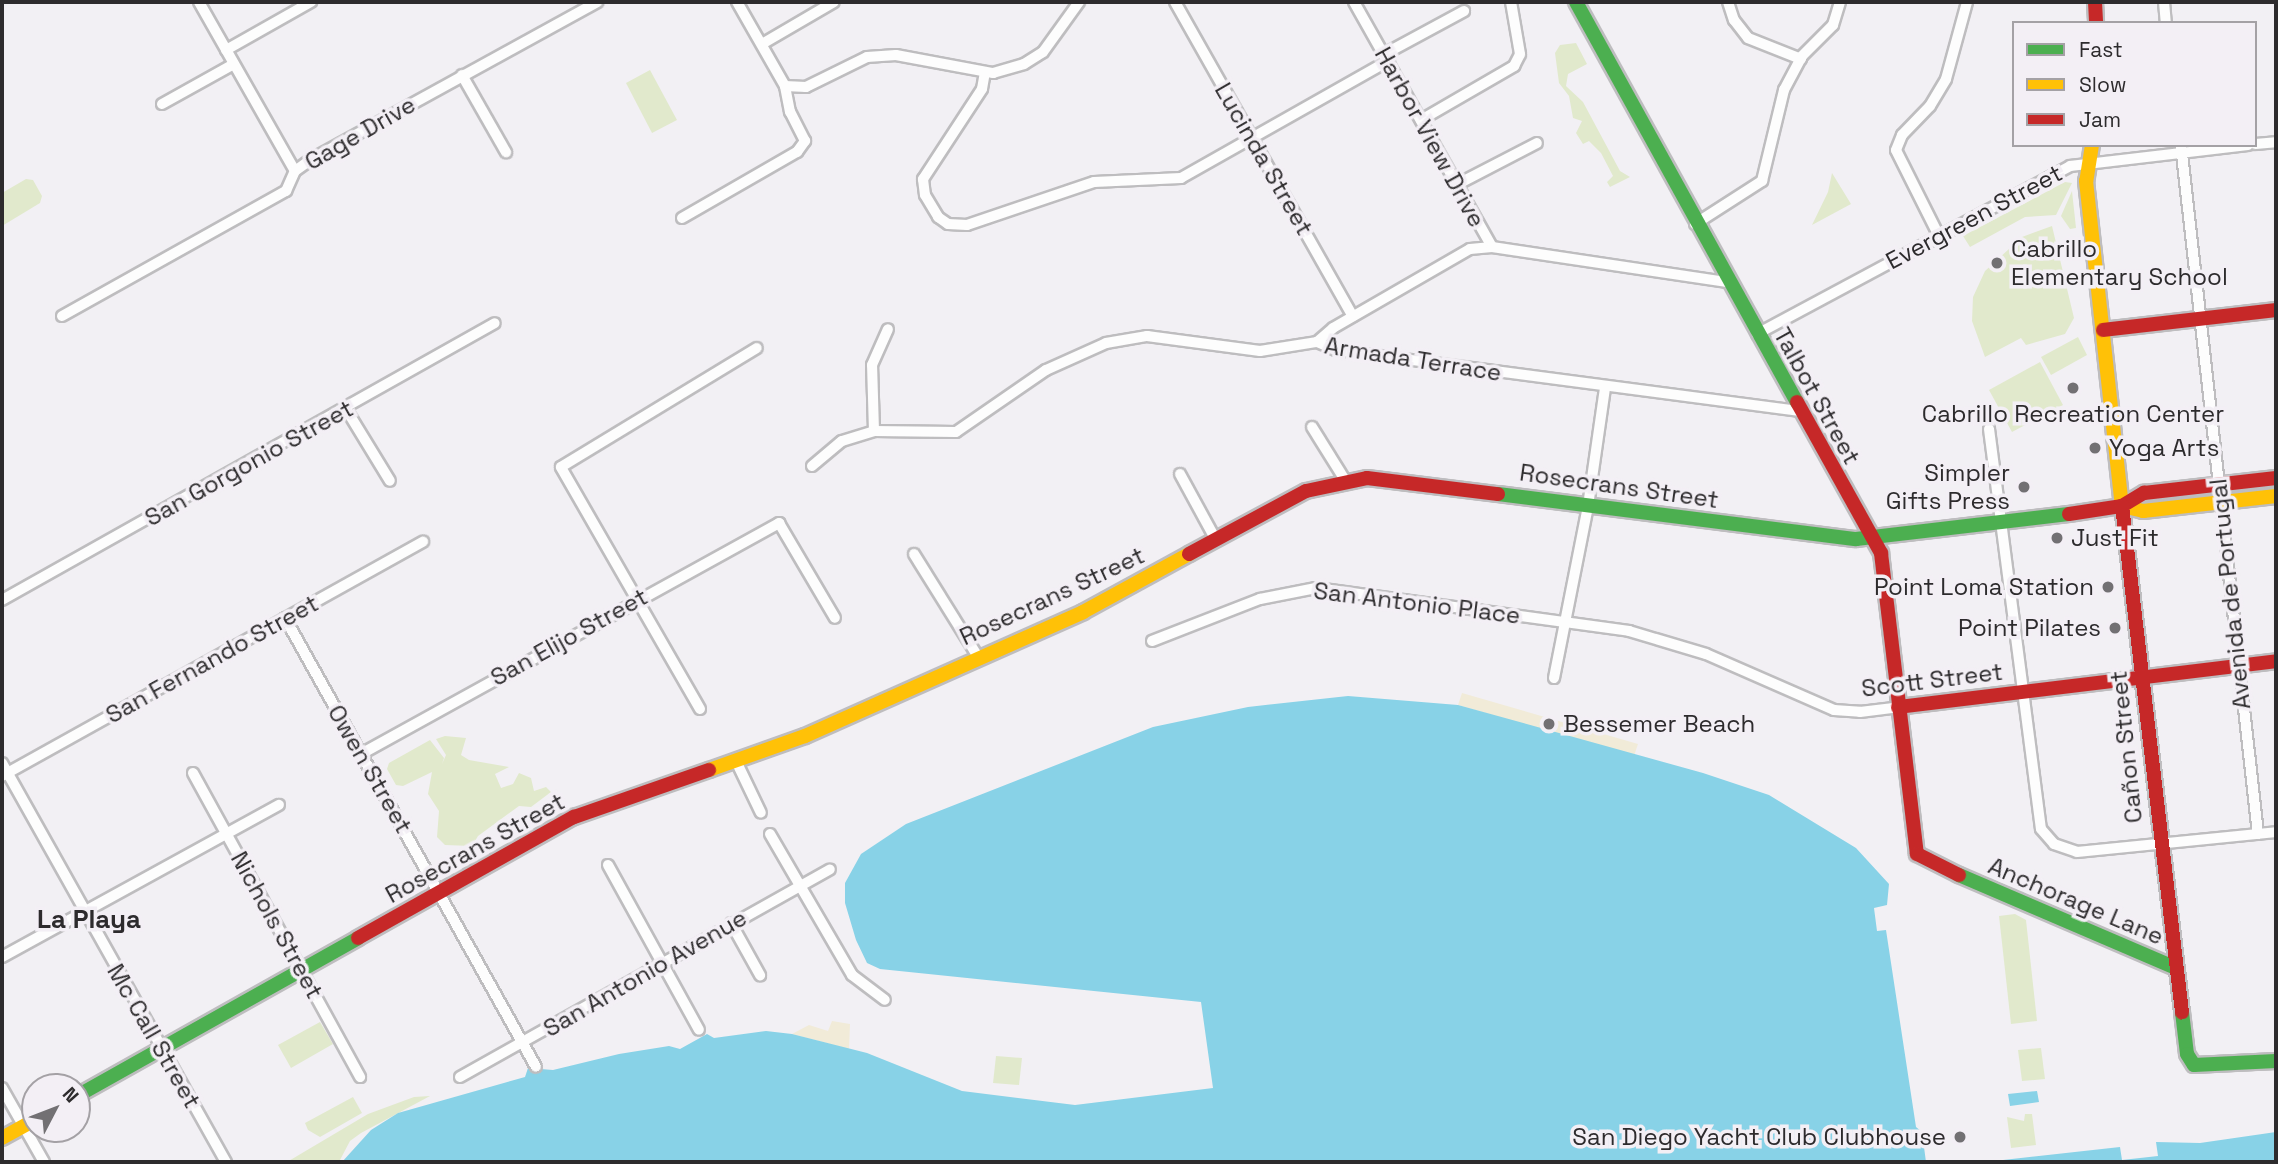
<!DOCTYPE html>
<meta charset="utf-8">
<style>
body{margin:0}
#map{position:relative;width:2278px;height:1164px;overflow:hidden;background:#f2f0f4;font-family:"Space Grotesk",sans-serif}
div>[style]{position:absolute}
[style*='--x']{left:calc(var(--x)*1px);top:calc(var(--y)*1px);width:calc(var(--w)*1px);rotate:calc(var(--a)*1deg)}
.green>*{inset:0;background:#e1e9cc}
.sand>*{inset:0;background:#f1ebd8}
.water>*{inset:0;background:#88d2e7}
.roads{filter:drop-shadow(2px 0 #bebdbf) drop-shadow(-2px 0 #bebdbf) drop-shadow(0 2px #bebdbf) drop-shadow(0 -2px #bebdbf)}
.street>*{height:10px;margin:-5px;padding:0 5px;transform-origin:5px;border-radius:5px;background:#fdfdfd}
.fast>*{height:14px;margin:-7px;padding:0 7px;transform-origin:7px;border-radius:7px;background:#4caf50}
.slow>*{height:14px;margin:-7px;padding:0 7px;transform-origin:7px;border-radius:7px;background:#ffc107}
.jam>*{height:14px;margin:-7px;padding:0 7px;transform-origin:7px;border-radius:7px;background:#c62828}
.dots>*{width:19px;height:19px;translate:-50% -50%;box-sizing:border-box;border:4px solid #f3eff5;border-radius:50%}
span{translate:-50% -50%;white-space:nowrap;text-align:center;line-height:1.15;-webkit-text-stroke:7px #f3eff5;paint-order:stroke}
.street-label{font-size:24px;color:#2d2b2d}
.poi-label{font-size:24px;color:#2d2b2d}
.left{translate:0 -50%;text-align:left}
.right{translate:-100% -50%;text-align:right}
.neighbourhood-label{font-size:26px;color:#2d2b2d;font-weight:700}
.frame{position:absolute;inset:0;border:4px solid #2d2b2d;pointer-events:none}
.legend{position:absolute;left:2012px;top:21px;width:245px;height:126px;box-sizing:border-box;background:#f3eff5;border:2px solid #a4a1a5;margin:0;padding:9px 12px;list-style:none;font-size:21px;color:#2d2b2d}
.legend li{display:flex;align-items:center;gap:14px;height:35px}
.legend b{width:35px;border:2px solid #a4a1a5}
.north{position:absolute;left:21px;top:1073px;width:70px;height:70px;box-sizing:border-box;background:#f3eff5;border:2px solid #a4a1a5;border-radius:50%;rotate:48deg;font-size:19px;font-weight:700;line-height:28px;text-align:center;color:#2d2b2d}
.north::after{content:'';display:block;margin:auto;width:24px;height:32px;background:#727073;clip-path:polygon(50% 0,100% 100%,50% 72%,0 100%)}
</style>
<div id="map">
<div class="green">
<i style="clip-path:polygon(1576px 43px,1587px 64px,1568px 74px,1566px 86px,1583px 102px,1620px 171px,1630px 177px,1610px 187px,1607px 182px,1613px 176px,1601px 153px,1589px 141px,1583px 144px,1576px 133px,1582px 121px,1573px 118px,1569px 96px,1559px 83px,1555px 53px,1560px 45px)"></i>
<i style="clip-path:polygon(650px 70px,677px 120px,652px 133px,626px 83px)"></i>
<i style="clip-path:polygon(1832px 173px,1851px 204px,1812px 225px,1828px 192px)"></i>
<i style="clip-path:polygon(26px 179px,33px 180px,42px 196px,40px 203px,2px 226px,2px 193px)"></i>
<i style="clip-path:polygon(2065px 182px,2072px 183px,2056px 215px,2025px 217px,1970px 247px,1963px 236px)"></i>
<i style="clip-path:polygon(2072px 191px,2076px 228px,2070px 229px,2061px 216px)"></i>
<i style="clip-path:polygon(2052px 226px,2074px 318px,2065px 334px,2026px 345px,2021px 338px,1985px 357px,1972px 321px,1973px 297px,1985px 271px,2022px 237px)"></i>
<i style="clip-path:polygon(2078px 337px,2087px 355px,2051px 375px,2041px 357px)"></i>
<i style="clip-path:polygon(2040px 362px,2063px 405px,2012px 432px,1989px 390px)"></i>
<i style="clip-path:polygon(445px 736px,466px 738px,461px 755px,469px 760px,509px 767px,495px 774px,501px 788px,513px 784px,519px 773px,531px 778px,534px 791px,546px 787px,551px 792px,531px 807px,519px 806px,478px 836px,472px 846px,445px 845px,437px 837px,439px 811px,428px 794px,432px 772px,403px 786px,396px 785px,387px 769px,389px 763px,430px 740px,444px 758px,442px 764px,446px 755px,436px 739px)"></i>
<i style="clip-path:polygon(2015px 914px,2026px 920px,2037px 1021px,2011px 1024px,1999px 916px)"></i>
<i style="clip-path:polygon(320px 1022px,333px 1044px,291px 1068px,278px 1045px)"></i>
<i style="clip-path:polygon(2041px 1048px,2045px 1079px,2022px 1081px,2018px 1050px)"></i>
<i style="clip-path:polygon(996px 1056px,1022px 1058px,1019px 1085px,993px 1083px)"></i>
<i style="clip-path:polygon(430px 1096px,361px 1133px,350px 1141px,340px 1160px,287px 1162px,368px 1114px,414px 1097px)"></i>
<i style="clip-path:polygon(353px 1097px,362px 1113px,320px 1137px,308px 1130px,305px 1123px)"></i>
<i style="clip-path:polygon(2025px 1114px,2032px 1114px,2036px 1145px,2011px 1148px,2007px 1117px,2024px 1121px)"></i>
</div>
<div class="sand">
<i style="clip-path:polygon(1462px 693px,1638px 744px,1634px 756px,1458px 705px)"></i>
<i style="clip-path:polygon(832px 1021px,850px 1024px,849px 1049px,792px 1034px,809px 1025px,828px 1031px)"></i>
</div>
<div class="water">
<i style="clip-path:polygon(1348px 696px,1458px 705px,1703px 773px,1769px 795px,1856px 848px,1889px 884px,1887px 905px,1874px 908px,1877px 931px,1886px 930px,1916px 1127px,1922px 1132px,1926px 1162px,342px 1162px,371px 1130px,398px 1113px,525px 1077px,528px 1068px,553px 1070px,619px 1054px,669px 1046px,680px 1049px,707px 1034px,714px 1038px,766px 1031px,792px 1034px,867px 1053px,962px 1091px,1075px 1105px,1213px 1088px,1201px 1002px,880px 969px,867px 963px,856px 940px,845px 903px,845px 883px,861px 854px,906px 824px,1153px 727px,1248px 707px)"></i>
<i style="clip-path:polygon(2037px 1091px,2039px 1102px,2010px 1106px,2008px 1094px)"></i>
<i style="clip-path:polygon(2276px 1132px,2276px 1162px,2003px 1160px,2120px 1147px,2122px 1160px,2158px 1156px,2156px 1142px,2200px 1143px)"></i>
</div>
<div class="roads">
<div class="street">
<i style="--x:199;--y:2;--w:194;--a:60.4"></i>
<i style="--x:1175;--y:2;--w:361;--a:60.5"></i>
<i style="--x:1354;--y:2;--w:281;--a:60.6"></i>
<i style="--x:1728;--y:2;--w:19;--a:72"></i>
<i style="--x:1734;--y:20;--w:23;--a:52"></i>
<i style="--x:1748;--y:38;--w:57;--a:21.6"></i>
<i style="--x:2164;--y:2;--w:21;--a:85"></i>
<i style="--x:762;--y:44;--w:83;--a:-30.3"></i>
<i style="--x:226;--y:50;--w:98;--a:-29.5"></i>
<i style="--x:1388;--y:61;--w:12;--a:-70"></i>
<i style="--x:1392;--y:50;--w:82;--a:-28.4"></i>
<i style="--x:985;--y:72;--w:17;--a:100"></i>
<i style="--x:982;--y:89;--w:108;--a:123.2"></i>
<i style="--x:923;--y:179;--w:16;--a:83"></i>
<i style="--x:925;--y:195;--w:26;--a:59"></i>
<i style="--x:938;--y:217;--w:12;--a:35"></i>
<i style="--x:948;--y:224;--w:19;--a:3"></i>
<i style="--x:967;--y:225;--w:134;--a:-18.7"></i>
<i style="--x:1094;--y:182;--w:87;--a:-2.6"></i>
<i style="--x:1181;--y:178;--w:238;--a:-29.5"></i>
<i style="--x:462;--y:75;--w:89;--a:60.3"></i>
<i style="--x:785;--y:86;--w:21;--a:3"></i>
<i style="--x:806;--y:87;--w:68;--a:-26.2"></i>
<i style="--x:867;--y:57;--w:29;--a:-4"></i>
<i style="--x:896;--y:55;--w:99;--a:10.5"></i>
<i style="--x:993;--y:73;--w:32;--a:-16"></i>
<i style="--x:1024;--y:64;--w:22;--a:-32"></i>
<i style="--x:1043;--y:52;--w:62;--a:-54.2"></i>
<i style="--x:162;--y:104;--w:82;--a:-29.1"></i>
<i style="--x:1421;--y:120;--w:108;--a:-30.1"></i>
<i style="--x:1514;--y:66;--w:13;--a:-63"></i>
<i style="--x:1520;--y:54;--w:53;--a:-99.8"></i>
<i style="--x:2255;--y:144;--w:21;--a:-5"></i>
<i style="--x:2181;--y:145;--w:693;--a:83.62"></i>
<i style="--x:1456;--y:185;--w:91;--a:-27.4"></i>
<i style="--x:682;--y:218;--w:133;--a:-29.9"></i>
<i style="--x:797;--y:152;--w:14;--a:-54"></i>
<i style="--x:805;--y:141;--w:33;--a:-117"></i>
<i style="--x:790;--y:112;--w:26;--a:-101"></i>
<i style="--x:785;--y:86;--w:97;--a:-119.7"></i>
<i style="--x:1695;--y:224;--w:80;--a:-32.7"></i>
<i style="--x:1762;--y:181;--w:94;--a:-76.4"></i>
<i style="--x:1784;--y:90;--w:38;--a:-62"></i>
<i style="--x:1802;--y:56;--w:44;--a:-45"></i>
<i style="--x:1833;--y:25;--w:24;--a:-73"></i>
<i style="--x:1939;--y:236;--w:96;--a:-116.6"></i>
<i style="--x:1896;--y:150;--w:16;--a:-68"></i>
<i style="--x:1902;--y:135;--w:40;--a:-46"></i>
<i style="--x:1930;--y:106;--w:31;--a:-59"></i>
<i style="--x:1946;--y:79;--w:80;--a:-74.7"></i>
<i style="--x:62;--y:316;--w:257;--a:-29.2"></i>
<i style="--x:286;--y:191;--w:22;--a:-66"></i>
<i style="--x:295;--y:171;--w:19;--a:-36"></i>
<i style="--x:310;--y:160;--w:328;--a:-28.8"></i>
<i style="--x:1757;--y:334;--w:355;--a:-28.2"></i>
<i style="--x:2070;--y:166;--w:179;--a:-6.7"></i>
<i style="--x:1317;--y:342;--w:21;--a:-41"></i>
<i style="--x:1333;--y:328;--w:158;--a:-30"></i>
<i style="--x:1470;--y:249;--w:22;--a:-5"></i>
<i style="--x:1492;--y:247;--w:238;--a:8.5"></i>
<i style="--x:346;--y:409;--w:84;--a:58.6"></i>
<i style="--x:1312;--y:427;--w:62;--a:58.1"></i>
<i style="--x:1989;--y:429;--w:403;--a:82.6"></i>
<i style="--x:2041;--y:829;--w:20;--a:49"></i>
<i style="--x:2054;--y:844;--w:24;--a:19"></i>
<i style="--x:2077;--y:852;--w:200;--a:-5.7"></i>
<i style="--x:874;--y:431;--w:66;--a:-91.7"></i>
<i style="--x:872;--y:365;--w:39;--a:-66"></i>
<i style="--x:812;--y:466;--w:39;--a:-40"></i>
<i style="--x:842;--y:441;--w:34;--a:-17"></i>
<i style="--x:874;--y:431;--w:82;--a:0.7"></i>
<i style="--x:956;--y:432;--w:109;--a:-34.6"></i>
<i style="--x:1046;--y:370;--w:66;--a:-24.2"></i>
<i style="--x:1106;--y:343;--w:42;--a:-9.7"></i>
<i style="--x:1147;--y:336;--w:114;--a:7.6"></i>
<i style="--x:1260;--y:351;--w:58;--a:-9"></i>
<i style="--x:1317;--y:342;--w:21;--a:23"></i>
<i style="--x:1336;--y:350;--w:467;--a:7.5"></i>
<i style="--x:1180;--y:474;--w:75;--a:61.4"></i>
<i style="--x:914;--y:554;--w:121;--a:58.1"></i>
<i style="--x:2;--y:600;--w:565;--a:-29.33"></i>
<i style="--x:285;--y:618;--w:514;--a:60.79"></i>
<i style="--x:1152;--y:641;--w:116;--a:-21.3"></i>
<i style="--x:1260;--y:599;--w:57;--a:-11.1"></i>
<i style="--x:1316;--y:588;--w:316;--a:7.8"></i>
<i style="--x:1629;--y:631;--w:80;--a:16.6"></i>
<i style="--x:1706;--y:654;--w:140;--a:23.6"></i>
<i style="--x:1834;--y:710;--w:26;--a:4"></i>
<i style="--x:1860;--y:712;--w:38;--a:-7"></i>
<i style="--x:1554;--y:678;--w:175;--a:-78.8"></i>
<i style="--x:1588;--y:506;--w:119;--a:-81.8"></i>
<i style="--x:700;--y:709;--w:279;--a:-119.9"></i>
<i style="--x:561;--y:467;--w:229;--a:-31.3"></i>
<i style="--x:361;--y:754;--w:478;--a:-28.9"></i>
<i style="--x:779;--y:523;--w:110;--a:59.5"></i>
<i style="--x:2;--y:763;--w:458;--a:60.7"></i>
<i style="--x:737;--y:763;--w:55;--a:64.4"></i>
<i style="--x:193;--y:773;--w:347;--a:61.2"></i>
<i style="--x:2;--y:776;--w:482;--a:-29.1"></i>
<i style="--x:770;--y:834;--w:163;--a:59.8"></i>
<i style="--x:852;--y:975;--w:41;--a:37.1"></i>
<i style="--x:608;--y:865;--w:188;--a:61.1"></i>
<i style="--x:731;--y:923;--w:60;--a:60.9"></i>
<i style="--x:2;--y:957;--w:316;--a:-28.8"></i>
<i style="--x:460;--y:1077;--w:424;--a:-29.3"></i>
<i style="--x:2;--y:1088;--w:85;--a:60.4"></i>
</div>
<div class="fast">
<i style="--x:1576;--y:2;--w:457;--a:61.1"></i>
<i style="--x:1498;--y:494;--w:361;--a:7.2"></i>
<i style="--x:1856;--y:539;--w:214;--a:-6.7"></i>
<i style="--x:1959;--y:875;--w:236;--a:23.2"></i>
<i style="--x:2182;--y:1012;--w:42;--a:83.2"></i>
<i style="--x:2187;--y:1054;--w:13;--a:58"></i>
<i style="--x:2194;--y:1065;--w:82;--a:-2.8"></i>
<i style="--x:77;--y:1096;--w:322;--a:-29.3"></i>
</div>
<div class="slow">
<i style="--x:2092;--y:145;--w:36;--a:99"></i>
<i style="--x:2086;--y:181;--w:327;--a:83.7"></i>
<i style="--x:2122;--y:506;--w:22;--a:13"></i>
<i style="--x:2143;--y:511;--w:134;--a:-6.4"></i>
<i style="--x:709;--y:770;--w:102;--a:-19.5"></i>
<i style="--x:805;--y:736;--w:304;--a:-24"></i>
<i style="--x:1083;--y:612;--w:121;--a:-28.7"></i>
<i style="--x:2;--y:1138;--w:38;--a:-29"></i>
</div>
<div class="jam">
<i style="--x:2095;--y:2;--w:21;--a:87"></i>
<i style="--x:2103;--y:330;--w:174;--a:-6.6"></i>
<i style="--x:1797;--y:402;--w:173;--a:60.9"></i>
<i style="--x:1881;--y:553;--w:303;--a:83.2"></i>
<i style="--x:1917;--y:854;--w:47;--a:26.6"></i>
<i style="--x:2122;--y:506;--w:26;--a:-31"></i>
<i style="--x:2144;--y:493;--w:133;--a:-6.5"></i>
<i style="--x:2069;--y:514;--w:54;--a:-8.6"></i>
<i style="--x:2122;--y:506;--w:510;--a:83.24"></i>
<i style="--x:1189;--y:554;--w:133;--a:-28.3"></i>
<i style="--x:1306;--y:491;--w:62;--a:-12"></i>
<i style="--x:1367;--y:478;--w:132;--a:7"></i>
<i style="--x:1898;--y:707;--w:381;--a:-6.9"></i>
<i style="--x:358;--y:938;--w:248;--a:-29.3"></i>
<i style="--x:574;--y:817;--w:143;--a:-19.2"></i>
</div>
</div>
<div class="dots">
<i style="left:1997px;top:263px;background:#727073"></i>
<i style="left:2073px;top:388px;background:#727073"></i>
<i style="left:2095px;top:448px;background:#727073"></i>
<i style="left:2024px;top:487px;background:#727073"></i>
<i style="left:2057px;top:538px;background:#727073"></i>
<i style="left:2108px;top:587px;background:#727073"></i>
<i style="left:2115px;top:628px;background:#727073"></i>
<i style="left:1549px;top:724px;background:#727073"></i>
<i style="left:1960px;top:1137px;background:#727073"></i>
</div>
<div class="street-label">
<span style="left:360px;top:133px;rotate:-30deg">Gage Drive</span>
<span style="left:1430px;top:137px;rotate:61deg">Harbor View Drive</span>
<span style="left:1264px;top:159px;rotate:60deg">Lucinda Street</span>
<span style="left:1974px;top:217px;rotate:-28deg">Evergreen Street</span>
<span style="left:1413px;top:359px;rotate:9deg">Armada Terrace</span>
<span style="left:1817px;top:396px;rotate:61deg">Talbot Street</span>
<span style="left:249px;top:463px;rotate:-29deg">San Gorgonio Street</span>
<span style="left:1619px;top:486px;rotate:8deg">Rosecrans Street</span>
<span style="left:2230px;top:594px;rotate:-96deg">Avenida de Portugal</span>
<span style="left:1052px;top:596px;rotate:-25deg">Rosecrans Street</span>
<span style="left:1417px;top:603px;rotate:7deg">San Antonio Place</span>
<span style="left:569px;top:637px;rotate:-29deg">San Elijo Street</span>
<span style="left:212px;top:659px;rotate:-29deg">San Fernando Street</span>
<span style="left:1932px;top:680px;rotate:-7deg">Scott Street</span>
<span style="left:2126px;top:747px;rotate:-96deg">Cañon Street</span>
<span style="left:370px;top:769px;rotate:60deg">Owen Street</span>
<span style="left:475px;top:848px;rotate:-29deg">Rosecrans Street</span>
<span style="left:2076px;top:901px;rotate:23deg">Anchorage Lane</span>
<span style="left:277px;top:925px;rotate:61deg">Nichols Street</span>
<span style="left:645px;top:973px;rotate:-30deg">San Antonio Avenue</span>
<span style="left:154px;top:1036px;rotate:60deg">Mc Call Street</span>
</div>
<div class="poi-label">
<span class="left" style="left:2011px;top:263px">Cabrillo<br>Elementary School</span>
<span style="left:2073px;top:414px">Cabrillo Recreation Center</span>
<span class="left" style="left:2109px;top:448px">Yoga Arts</span>
<span class="right" style="left:2010px;top:487px">Simpler<br>Gifts Press</span>
<span class="left" style="left:2071px;top:538px">Just Fit</span>
<span class="right" style="left:2094px;top:587px">Point Loma Station</span>
<span class="right" style="left:2101px;top:628px">Point Pilates</span>
<span class="left" style="left:1563px;top:724px">Bessemer Beach</span>
<span class="right" style="left:1946px;top:1137px">San Diego Yacht Club Clubhouse</span>
</div>
<div class="neighbourhood-label">
<span style="left:89px;top:920px">La Playa</span>
</div>
<div class="frame"></div>
<ul class="legend">
<li><b style="height:9px;background:#4caf50"></b>Fast</li>
<li><b style="height:9px;background:#ffc107"></b>Slow</li>
<li><b style="height:9px;background:#c62828"></b>Jam</li>
</ul>
<div class="north">N</div>
</div>
